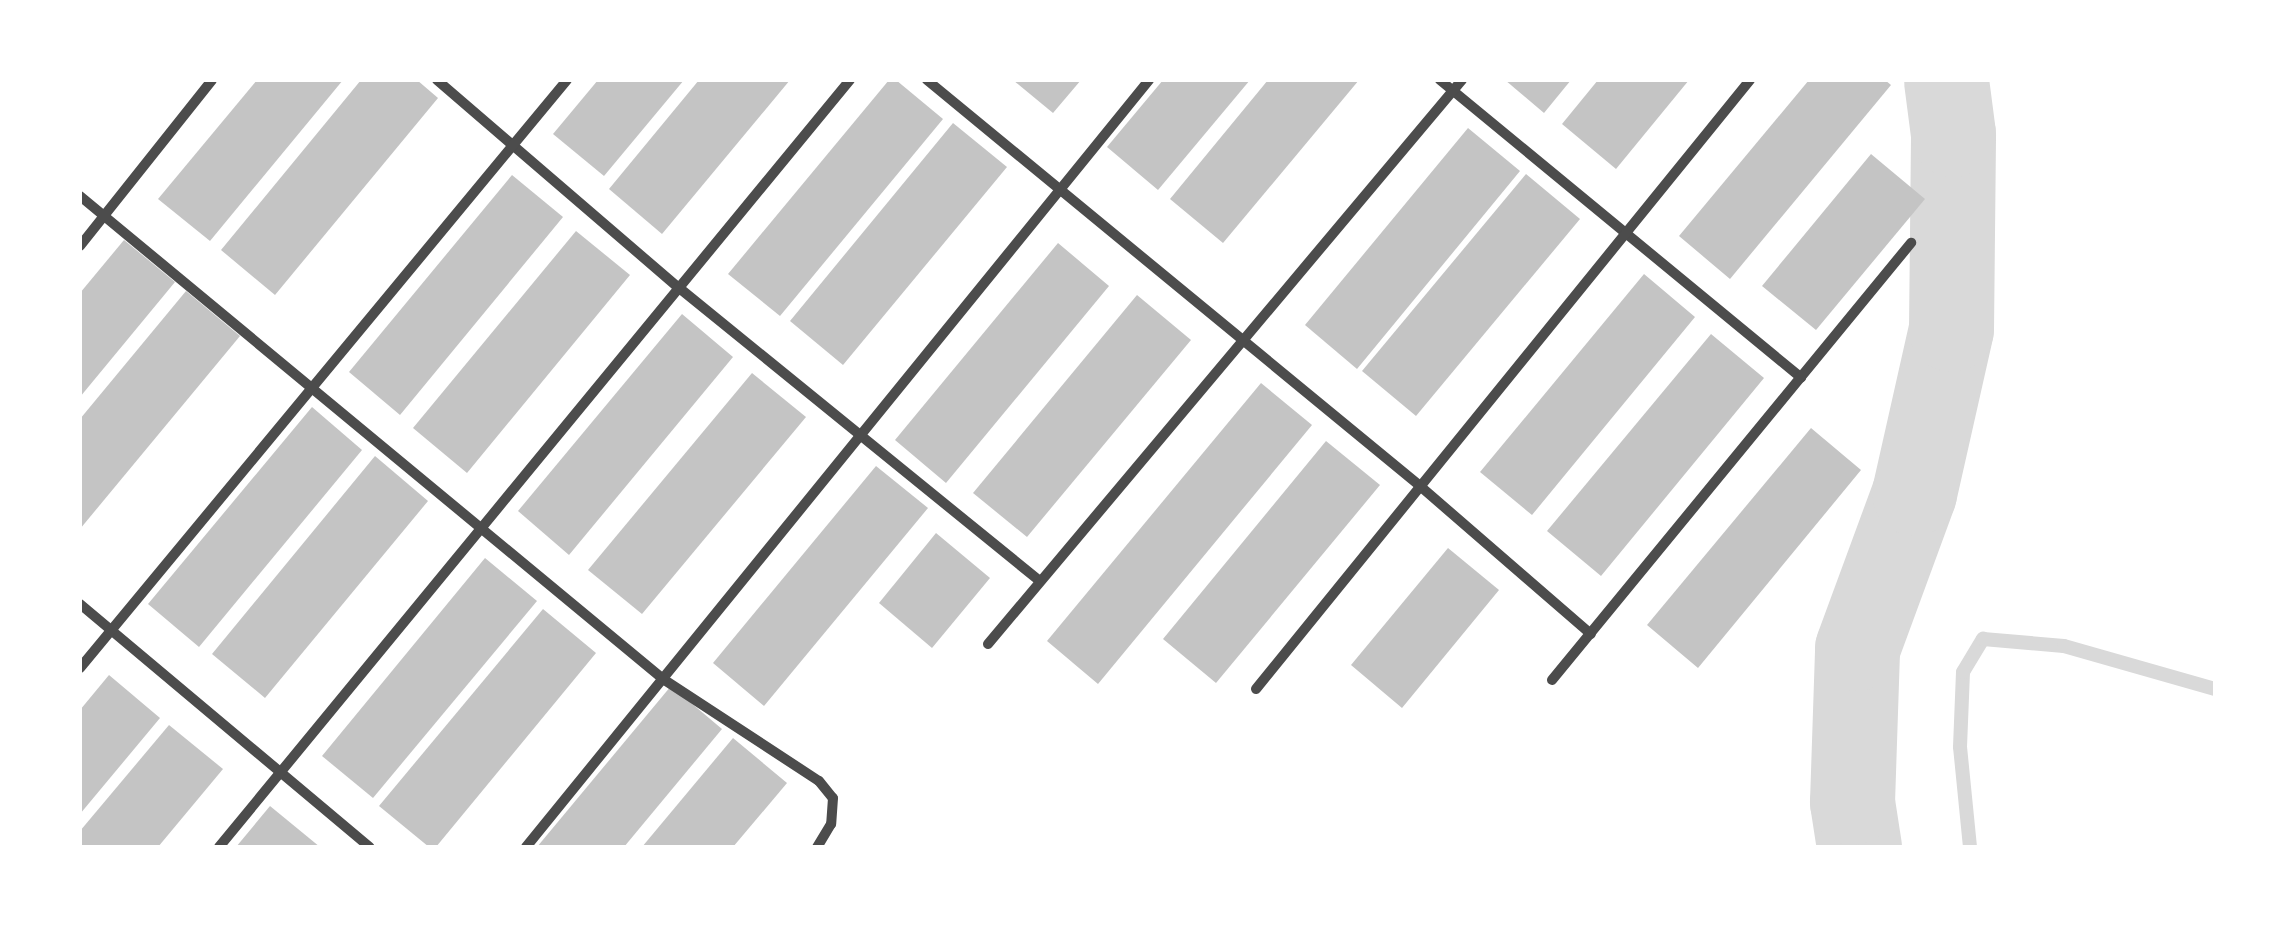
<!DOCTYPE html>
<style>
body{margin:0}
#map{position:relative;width:2295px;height:927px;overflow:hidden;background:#fff;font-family:Cabin,sans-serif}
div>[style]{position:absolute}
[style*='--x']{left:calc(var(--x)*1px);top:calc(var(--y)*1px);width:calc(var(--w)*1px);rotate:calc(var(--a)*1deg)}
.stream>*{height:14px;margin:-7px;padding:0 7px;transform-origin:7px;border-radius:7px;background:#d9d9d9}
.river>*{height:85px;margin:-42.5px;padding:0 42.5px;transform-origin:42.5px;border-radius:42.5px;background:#d9d9d9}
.building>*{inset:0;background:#c4c4c4}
.minor>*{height:10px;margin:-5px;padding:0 5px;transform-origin:5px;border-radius:5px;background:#4c4c4c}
span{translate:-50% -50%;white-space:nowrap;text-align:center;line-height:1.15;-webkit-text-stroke:9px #fff;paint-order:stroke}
.frame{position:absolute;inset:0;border:82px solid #fff;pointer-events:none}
</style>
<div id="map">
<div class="stream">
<i style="--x:1970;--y:847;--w:100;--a:-95.7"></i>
<i style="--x:1960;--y:747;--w:75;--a:-87.7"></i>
<i style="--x:1963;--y:672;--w:39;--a:-59"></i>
<i style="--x:1983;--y:639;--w:81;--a:4.9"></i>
<i style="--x:2064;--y:646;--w:157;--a:15.9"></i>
</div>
<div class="river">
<i style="--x:1859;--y:847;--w:46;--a:-98.8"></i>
<i style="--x:1852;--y:802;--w:154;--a:-88.1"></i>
<i style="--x:1857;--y:648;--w:165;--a:-69.8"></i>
<i style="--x:1914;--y:493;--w:168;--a:-77.3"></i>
<i style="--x:1951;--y:329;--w:195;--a:-89.4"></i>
<i style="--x:1953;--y:134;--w:54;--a:-97.4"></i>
</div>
<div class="building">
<i style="clip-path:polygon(257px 80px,343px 80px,210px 241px,158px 199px)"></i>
<i style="clip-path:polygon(361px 80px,417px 80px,438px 98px,275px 295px,221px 250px)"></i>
<i style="clip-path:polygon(598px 80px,684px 80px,604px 176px,553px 134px)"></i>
<i style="clip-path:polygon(699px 80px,790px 80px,662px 234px,609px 189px)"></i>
<i style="clip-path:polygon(889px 80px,896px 80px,943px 119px,780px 316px,728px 274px)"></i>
<i style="clip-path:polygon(1013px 80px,1081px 80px,1053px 113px)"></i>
<i style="clip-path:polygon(1163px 80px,1250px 80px,1158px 190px,1107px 147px)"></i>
<i style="clip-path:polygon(1268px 80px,1359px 80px,1223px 243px,1170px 199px)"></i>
<i style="clip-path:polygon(1505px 80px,1571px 80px,1544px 113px)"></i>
<i style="clip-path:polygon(1598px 80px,1689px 80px,1616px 169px,1562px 124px)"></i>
<i style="clip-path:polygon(1809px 80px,1885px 80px,1891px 85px,1730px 279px,1679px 236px)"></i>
<i style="clip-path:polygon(953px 123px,1007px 167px,843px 365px,790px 321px)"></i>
<i style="clip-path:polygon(1468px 128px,1520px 171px,1357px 369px,1305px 325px)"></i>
<i style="clip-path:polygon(1871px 154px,1925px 199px,1816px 330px,1762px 286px)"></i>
<i style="clip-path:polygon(1526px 174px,1580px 219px,1416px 416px,1362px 371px)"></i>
<i style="clip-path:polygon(512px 175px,563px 217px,400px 415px,349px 372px)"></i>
<i style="clip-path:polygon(576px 231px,630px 275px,467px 473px,413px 428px)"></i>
<i style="clip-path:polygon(124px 240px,175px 282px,80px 397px,80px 293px)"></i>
<i style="clip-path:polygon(1058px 243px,1109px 286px,946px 483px,895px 440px)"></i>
<i style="clip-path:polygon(1644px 274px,1695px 317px,1532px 515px,1480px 472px)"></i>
<i style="clip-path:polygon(186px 291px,240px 336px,80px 529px,80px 419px)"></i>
<i style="clip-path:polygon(1137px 295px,1191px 340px,1027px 537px,973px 493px)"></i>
<i style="clip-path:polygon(682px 314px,733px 357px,569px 555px,518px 511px)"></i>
<i style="clip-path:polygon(1711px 334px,1764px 378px,1601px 576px,1547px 531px)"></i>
<i style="clip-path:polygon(752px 373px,806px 417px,642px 614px,588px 570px)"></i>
<i style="clip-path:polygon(1261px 383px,1312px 425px,1098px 684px,1047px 641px)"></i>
<i style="clip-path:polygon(312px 407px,362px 450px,199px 647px,148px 604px)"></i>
<i style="clip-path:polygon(1811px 428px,1861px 470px,1698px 668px,1647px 625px)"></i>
<i style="clip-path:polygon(1326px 441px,1380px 485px,1216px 683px,1163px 639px)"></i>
<i style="clip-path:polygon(375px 456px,428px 501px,265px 698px,212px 654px)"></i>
<i style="clip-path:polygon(876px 466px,928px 508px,764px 706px,713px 663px)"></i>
<i style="clip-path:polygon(936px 533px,990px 578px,932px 648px,879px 603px)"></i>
<i style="clip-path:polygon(1448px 548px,1499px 590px,1402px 708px,1351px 665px)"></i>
<i style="clip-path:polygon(485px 558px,537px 601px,373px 798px,322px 756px)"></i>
<i style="clip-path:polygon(543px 609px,596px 653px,436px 847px,429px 847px,379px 806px)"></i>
<i style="clip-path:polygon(109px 675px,160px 718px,80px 814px,80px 710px)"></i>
<i style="clip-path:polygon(671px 686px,722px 729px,624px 847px,537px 847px)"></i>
<i style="clip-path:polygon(169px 725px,223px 769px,158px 847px,80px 847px,80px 831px)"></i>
<i style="clip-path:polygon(733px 738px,787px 783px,733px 847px,642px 847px)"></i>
<i style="clip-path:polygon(270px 806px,320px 847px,236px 847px)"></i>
</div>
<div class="minor">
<i style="--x:437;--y:80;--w:318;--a:40.7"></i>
<i style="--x:678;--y:287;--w:464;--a:39.1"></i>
<i style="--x:927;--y:80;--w:639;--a:39.47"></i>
<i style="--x:1420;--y:486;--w:226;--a:40.9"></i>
<i style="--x:1440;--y:80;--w:468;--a:39.5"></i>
<i style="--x:80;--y:196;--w:757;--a:39.64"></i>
<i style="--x:663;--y:679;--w:186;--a:33.2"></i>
<i style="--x:819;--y:781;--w:22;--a:51"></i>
<i style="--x:833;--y:798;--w:26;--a:94"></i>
<i style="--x:831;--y:824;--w:27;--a:121"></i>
<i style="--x:80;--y:246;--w:212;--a:-51.5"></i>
<i style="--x:80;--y:604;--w:378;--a:40"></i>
<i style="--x:988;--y:644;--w:737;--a:-49.96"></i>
<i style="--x:80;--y:668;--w:763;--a:-50.37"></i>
<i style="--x:1552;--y:680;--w:566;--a:-50.6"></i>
<i style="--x:1256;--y:689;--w:784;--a:-50.95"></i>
<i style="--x:219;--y:847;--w:993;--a:-50.56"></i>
<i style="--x:526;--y:847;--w:988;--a:-50.91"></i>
</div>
<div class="frame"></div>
</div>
